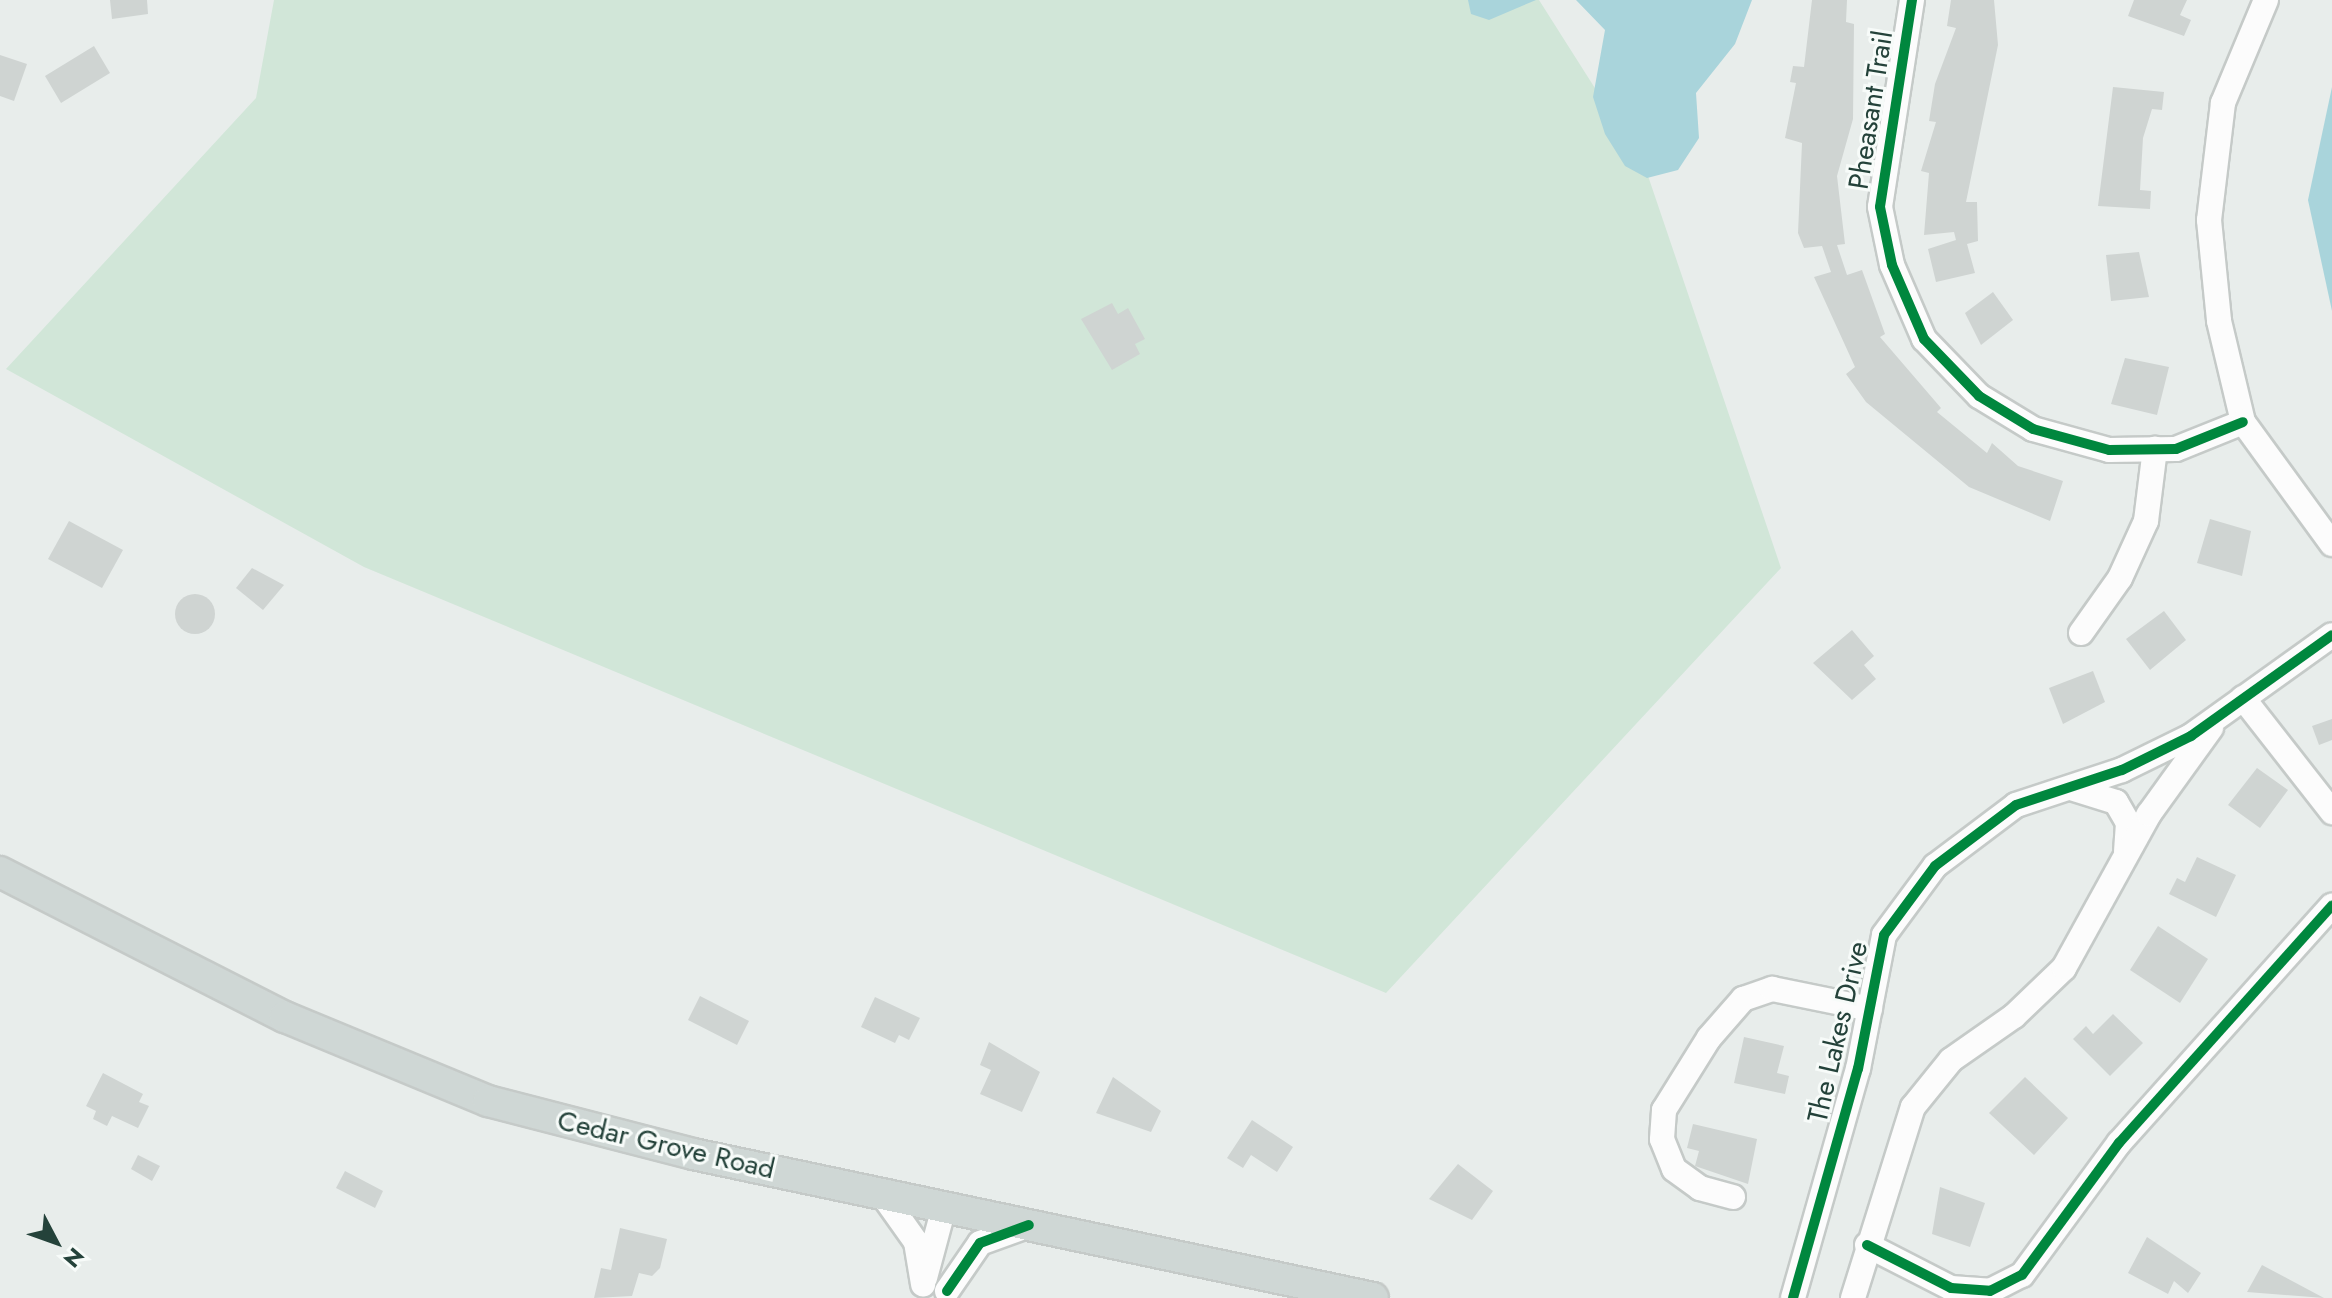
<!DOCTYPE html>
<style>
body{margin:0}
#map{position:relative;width:2332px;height:1298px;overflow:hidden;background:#e8edeb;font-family:Jost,sans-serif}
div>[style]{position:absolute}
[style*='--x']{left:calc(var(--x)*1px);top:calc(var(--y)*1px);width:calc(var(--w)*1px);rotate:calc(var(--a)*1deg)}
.green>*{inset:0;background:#d1e6d8}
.water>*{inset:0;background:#a9d4db}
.building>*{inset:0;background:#cfd4d2}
.round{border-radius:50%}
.roads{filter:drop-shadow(2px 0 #c5cac8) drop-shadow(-2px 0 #c5cac8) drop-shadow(0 2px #c5cac8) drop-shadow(0 -2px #c5cac8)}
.minor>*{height:24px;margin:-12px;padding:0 12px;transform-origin:12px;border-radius:12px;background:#fcfcfc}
.major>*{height:30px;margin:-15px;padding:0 15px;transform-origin:15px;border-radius:15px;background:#cfd7d5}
.cycleway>*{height:10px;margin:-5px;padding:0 5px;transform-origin:5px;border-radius:5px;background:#00873e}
span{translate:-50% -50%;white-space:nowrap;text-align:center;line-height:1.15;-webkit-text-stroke:6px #f7fbf9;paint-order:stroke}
.street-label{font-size:28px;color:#24423a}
.north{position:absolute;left:16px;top:1202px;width:80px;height:80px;-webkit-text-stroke:6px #f7fbf9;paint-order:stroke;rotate:131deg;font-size:22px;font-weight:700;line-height:32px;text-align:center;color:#24423a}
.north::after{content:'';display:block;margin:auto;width:28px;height:36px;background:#24423a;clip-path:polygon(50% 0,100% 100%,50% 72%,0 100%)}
</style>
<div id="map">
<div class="green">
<i style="clip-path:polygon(274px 0,1539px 0,1645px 167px,1781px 568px,1386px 993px,364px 567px,6px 369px,256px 98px)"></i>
</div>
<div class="water">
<i style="clip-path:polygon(1468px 0,1536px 0,1489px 20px,1471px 14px)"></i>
<i style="clip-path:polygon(1576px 0,1752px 0,1735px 44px,1696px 93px,1699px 138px,1678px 170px,1647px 178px,1625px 166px,1605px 134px,1593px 97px,1605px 30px)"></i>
<i style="clip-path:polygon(2332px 87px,2332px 311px,2308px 200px)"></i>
</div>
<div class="building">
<i style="clip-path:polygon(110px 0,147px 0,148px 14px,112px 19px)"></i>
<i style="clip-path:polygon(1812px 0,1847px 0,1846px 22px,1854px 24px,1853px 119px,1837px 176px,1845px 244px,1837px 245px,1847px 275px,1862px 270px,1885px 334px,1880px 337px,1941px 408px,1937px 412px,1987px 453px,1992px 443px,2018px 466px,2063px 481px,2050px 521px,1969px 487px,1866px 402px,1846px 374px,1855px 367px,1814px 277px,1831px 272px,1822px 246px,1804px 248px,1798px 233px,1802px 143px,1785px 138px,1796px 83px,1790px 82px,1793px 66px,1804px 67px)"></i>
<i style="clip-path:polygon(1951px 0,1994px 0,1998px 45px,1966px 202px,1977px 202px,1978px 241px,1967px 244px,1975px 273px,1936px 282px,1928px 249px,1956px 240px,1954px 232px,1924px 235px,1929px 173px,1921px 171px,1936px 122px,1929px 121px,1935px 84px,1956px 28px,1947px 26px)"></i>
<i style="clip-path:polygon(2134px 0,2187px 0,2180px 15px,2191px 20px,2184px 36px,2128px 16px)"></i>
<i style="clip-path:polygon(94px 46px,110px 73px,61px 103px,45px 76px)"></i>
<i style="clip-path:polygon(0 55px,27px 64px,14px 101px,0 96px)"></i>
<i style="clip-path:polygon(2113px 87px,2164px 92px,2162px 110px,2152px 109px,2143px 138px,2140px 190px,2151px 191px,2150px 209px,2098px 206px)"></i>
<i style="clip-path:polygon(2139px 252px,2149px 297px,2111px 301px,2106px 255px)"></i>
<i style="clip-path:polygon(1993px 292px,2013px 320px,1981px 345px,1965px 313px)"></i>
<i style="clip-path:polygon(1112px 303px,1118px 314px,1128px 308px,1145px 339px,1135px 344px,1140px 354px,1112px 370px,1081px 319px)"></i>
<i style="clip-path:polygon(2125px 358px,2169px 367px,2157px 415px,2111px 404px)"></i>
<i style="clip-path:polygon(2210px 519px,2251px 531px,2242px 576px,2197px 563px)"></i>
<i style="clip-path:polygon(69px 521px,123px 550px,102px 588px,48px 559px)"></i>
<i style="clip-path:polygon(252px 568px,284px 585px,263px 610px,236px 588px)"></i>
<i class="round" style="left:175px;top:594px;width:40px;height:40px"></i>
<i style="clip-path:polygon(2164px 611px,2186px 640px,2150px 670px,2126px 639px)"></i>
<i style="clip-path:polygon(1852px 630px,1874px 656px,1864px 665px,1876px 679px,1852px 700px,1813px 663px)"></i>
<i style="clip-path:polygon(2093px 671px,2105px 702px,2063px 724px,2049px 688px)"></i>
<i style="clip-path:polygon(2332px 719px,2332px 740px,2319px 745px,2312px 726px)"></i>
<i style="clip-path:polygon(2257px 768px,2288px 790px,2260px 828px,2228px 805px)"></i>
<i style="clip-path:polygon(2197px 857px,2236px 875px,2216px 917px,2169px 894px,2177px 878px,2185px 882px)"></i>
<i style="clip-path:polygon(2158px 926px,2208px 959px,2180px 1003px,2130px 970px)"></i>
<i style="clip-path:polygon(700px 996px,749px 1021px,737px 1045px,688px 1020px)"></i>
<i style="clip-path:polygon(875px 997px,920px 1018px,909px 1040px,899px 1035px,895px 1043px,861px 1027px)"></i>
<i style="clip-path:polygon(2113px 1014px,2143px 1043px,2110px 1076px,2073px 1039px,2086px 1026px,2093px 1034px)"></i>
<i style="clip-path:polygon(1744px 1037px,1784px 1046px,1777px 1073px,1789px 1076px,1785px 1094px,1734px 1083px)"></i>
<i style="clip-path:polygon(989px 1042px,1040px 1072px,1022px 1112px,980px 1094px,991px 1070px,980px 1065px)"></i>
<i style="clip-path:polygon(103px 1073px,143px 1094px,139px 1102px,149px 1106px,138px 1128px,112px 1116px,107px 1126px,93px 1119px,96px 1111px,86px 1106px)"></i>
<i style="clip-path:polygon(1113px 1077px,1161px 1111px,1151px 1132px,1096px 1113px)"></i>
<i style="clip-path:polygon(2025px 1077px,2068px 1118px,2034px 1155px,1989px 1113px)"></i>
<i style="clip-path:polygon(1252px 1120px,1293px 1147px,1277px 1172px,1251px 1155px,1243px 1168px,1227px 1158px)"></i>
<i style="clip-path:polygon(1693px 1124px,1757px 1139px,1748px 1184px,1695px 1166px,1699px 1151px,1687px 1148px)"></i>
<i style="clip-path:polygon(138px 1155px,160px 1166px,152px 1181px,131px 1169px)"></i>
<i style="clip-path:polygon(1458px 1164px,1493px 1191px,1472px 1220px,1429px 1199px)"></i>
<i style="clip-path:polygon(345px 1171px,383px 1191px,375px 1208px,336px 1188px)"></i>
<i style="clip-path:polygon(1940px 1187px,1985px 1203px,1970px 1247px,1932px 1234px)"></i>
<i style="clip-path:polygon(620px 1228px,667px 1239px,660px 1268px,652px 1276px,639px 1273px,632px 1296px,594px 1298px,601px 1268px,611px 1270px)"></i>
<i style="clip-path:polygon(2147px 1237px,2201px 1273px,2188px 1293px,2174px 1281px,2168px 1294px,2128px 1273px)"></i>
<i style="clip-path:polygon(2262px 1265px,2324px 1298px,2247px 1292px)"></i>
</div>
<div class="roads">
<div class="minor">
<i style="--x:1912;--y:0;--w:209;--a:98.8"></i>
<i style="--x:1880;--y:207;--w:59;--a:78.3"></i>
<i style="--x:1892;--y:265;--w:81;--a:66.6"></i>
<i style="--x:1924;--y:339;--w:79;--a:46"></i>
<i style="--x:1979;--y:396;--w:63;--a:31.4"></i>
<i style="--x:2033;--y:429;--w:79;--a:15.4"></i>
<i style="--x:2109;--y:450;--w:67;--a:-0.9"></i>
<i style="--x:2176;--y:449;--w:72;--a:-21.9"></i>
<i style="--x:2266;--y:0;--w:112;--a:112.7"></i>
<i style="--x:2223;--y:103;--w:118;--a:96.8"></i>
<i style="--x:2209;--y:220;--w:101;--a:84.3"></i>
<i style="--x:2219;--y:321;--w:104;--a:76.6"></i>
<i style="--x:2243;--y:422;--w:151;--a:53.9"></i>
<i style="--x:2081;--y:633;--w:67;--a:-54.7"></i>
<i style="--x:2120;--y:578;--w:63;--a:-65.5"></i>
<i style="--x:2146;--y:521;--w:73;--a:-82.9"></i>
<i style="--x:2243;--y:698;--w:145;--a:52"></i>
<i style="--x:2071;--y:788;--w:47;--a:17.3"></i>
<i style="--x:2116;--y:802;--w:24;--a:60"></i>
<i style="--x:2128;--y:823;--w:28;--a:94"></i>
<i style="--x:882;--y:1194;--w:59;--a:54.7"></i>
<i style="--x:916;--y:1242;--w:43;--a:80.5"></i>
<i style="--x:1733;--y:1197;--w:34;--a:-165"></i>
<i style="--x:1700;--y:1188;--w:32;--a:-144"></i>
<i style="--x:1674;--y:1169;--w:32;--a:-112"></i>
<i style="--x:1662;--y:1139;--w:29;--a:-86"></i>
<i style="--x:1664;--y:1110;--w:85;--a:-58"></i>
<i style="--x:1709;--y:1038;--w:52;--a:-48.9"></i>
<i style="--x:1743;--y:999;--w:31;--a:-19"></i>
<i style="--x:1772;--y:989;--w:100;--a:11.5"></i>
<i style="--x:1867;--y:1245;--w:94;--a:27.1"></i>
<i style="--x:1951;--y:1288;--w:39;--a:4"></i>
<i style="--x:1990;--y:1291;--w:36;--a:-27"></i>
<i style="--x:2022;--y:1275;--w:164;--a:-53.7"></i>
<i style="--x:2119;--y:1143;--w:319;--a:-48.1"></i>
<i style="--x:925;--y:1278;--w:73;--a:-75"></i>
<i style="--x:947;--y:1291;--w:58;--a:-55.5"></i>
<i style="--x:980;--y:1243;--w:50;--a:-19.9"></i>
<i style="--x:1793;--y:1298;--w:238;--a:-74.2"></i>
<i style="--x:1858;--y:1069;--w:136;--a:-79"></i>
<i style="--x:1884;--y:935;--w:86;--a:-53.5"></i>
<i style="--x:1935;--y:866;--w:101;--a:-37"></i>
<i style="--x:2016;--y:805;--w:112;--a:-18.3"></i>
<i style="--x:2122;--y:770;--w:77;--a:-26.2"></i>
<i style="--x:2191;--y:736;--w:173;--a:-35.6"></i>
<i style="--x:1853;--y:1298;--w:200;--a:-72.6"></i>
<i style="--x:1913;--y:1107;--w:60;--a:-51"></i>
<i style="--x:1951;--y:1060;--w:77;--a:-34.9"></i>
<i style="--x:2014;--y:1016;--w:69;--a:-43.8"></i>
<i style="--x:2064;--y:968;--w:176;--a:-61.1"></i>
<i style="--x:2149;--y:814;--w:106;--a:-54.2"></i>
</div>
<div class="major">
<i style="--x:0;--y:872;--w:320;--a:27"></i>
<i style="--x:285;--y:1017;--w:220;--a:22.5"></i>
<i style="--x:488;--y:1101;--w:212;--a:14.5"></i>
<i style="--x:693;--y:1154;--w:695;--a:11.96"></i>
</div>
</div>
<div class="cycleway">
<i style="--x:1912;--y:0;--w:209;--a:98.8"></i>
<i style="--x:1880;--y:207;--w:59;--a:78.3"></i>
<i style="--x:1892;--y:265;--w:81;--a:66.6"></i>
<i style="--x:1924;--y:339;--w:79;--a:46"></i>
<i style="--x:1979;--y:396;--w:63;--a:31.4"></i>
<i style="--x:2033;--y:429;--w:79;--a:15.4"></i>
<i style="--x:2109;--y:450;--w:67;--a:-0.9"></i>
<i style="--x:2176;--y:449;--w:72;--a:-21.9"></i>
<i style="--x:1867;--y:1245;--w:94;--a:27.1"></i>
<i style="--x:1951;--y:1288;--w:39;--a:4"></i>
<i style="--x:1990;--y:1291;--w:36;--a:-27"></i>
<i style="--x:2022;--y:1275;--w:164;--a:-53.7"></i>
<i style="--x:2119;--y:1143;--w:319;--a:-48.1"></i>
<i style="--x:947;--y:1291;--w:58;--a:-55.5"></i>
<i style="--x:980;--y:1243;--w:52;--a:-20.2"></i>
<i style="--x:1793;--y:1298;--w:238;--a:-74.2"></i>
<i style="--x:1858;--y:1069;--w:136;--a:-79"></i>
<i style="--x:1884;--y:935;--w:86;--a:-53.5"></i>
<i style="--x:1935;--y:866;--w:101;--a:-37"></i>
<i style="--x:2016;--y:805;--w:112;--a:-18.3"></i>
<i style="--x:2122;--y:770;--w:77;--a:-26.2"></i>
<i style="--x:2191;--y:736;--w:173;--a:-35.6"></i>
</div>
<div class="street-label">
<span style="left:1871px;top:110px;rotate:-81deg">Pheasant Trail</span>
<span style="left:1838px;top:1032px;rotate:-77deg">The Lakes Drive</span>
<span style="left:666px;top:1145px;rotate:13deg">Cedar Grove Road</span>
</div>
<div class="north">N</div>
</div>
